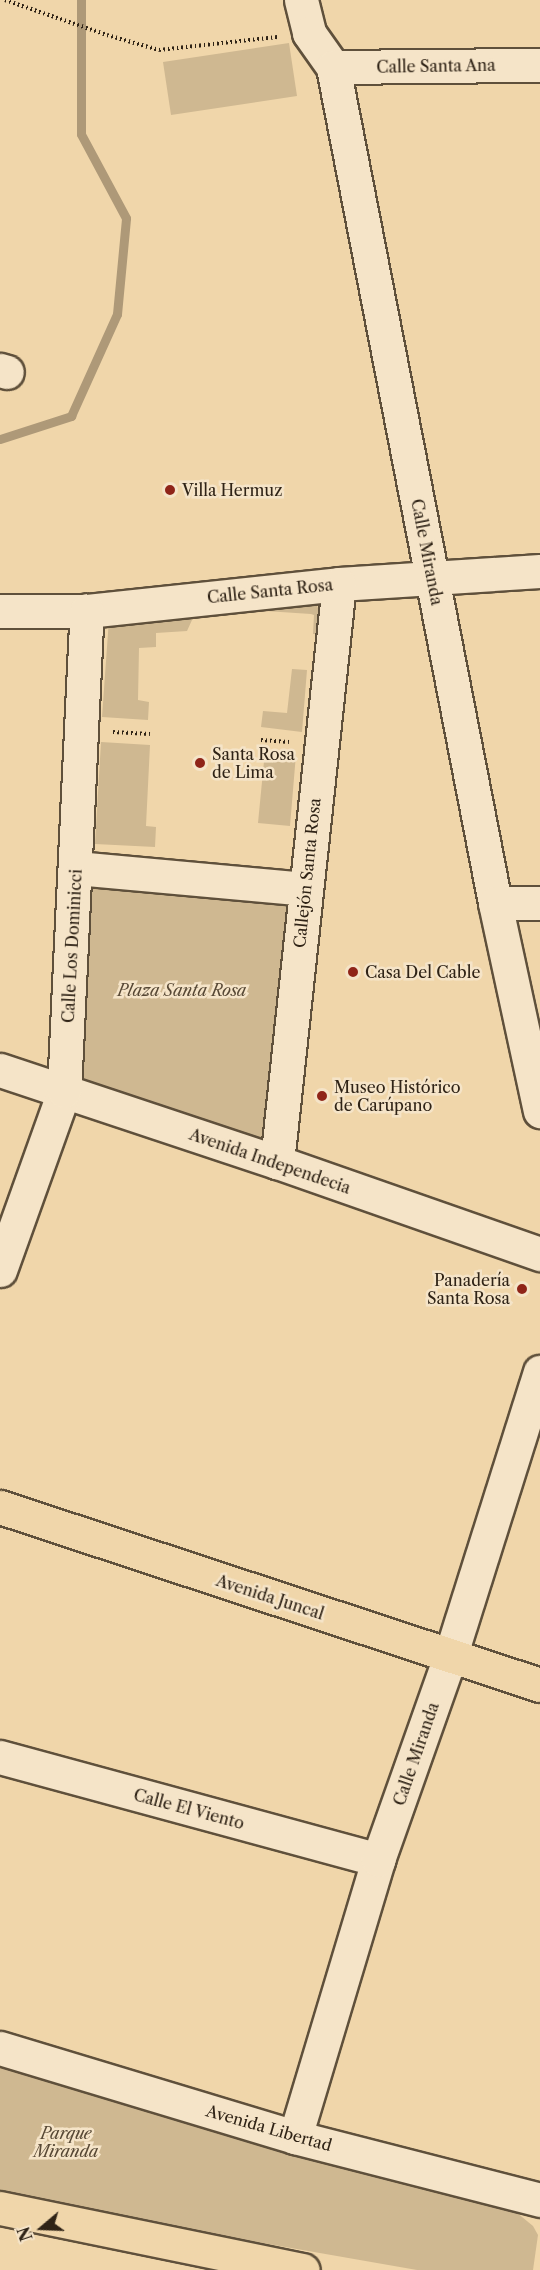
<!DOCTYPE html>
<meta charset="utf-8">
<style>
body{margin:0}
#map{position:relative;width:540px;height:2270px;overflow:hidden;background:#f0d6aa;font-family:"Libre Caslon Text",serif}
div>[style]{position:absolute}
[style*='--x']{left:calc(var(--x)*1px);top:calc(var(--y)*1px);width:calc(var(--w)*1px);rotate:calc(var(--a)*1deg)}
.green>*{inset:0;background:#cfb891}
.stream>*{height:9px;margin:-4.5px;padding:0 4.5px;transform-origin:4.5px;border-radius:4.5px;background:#ae9978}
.path>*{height:4px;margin-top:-2px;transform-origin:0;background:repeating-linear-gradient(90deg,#2f2316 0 1.5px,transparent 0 4.5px)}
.roads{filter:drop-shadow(2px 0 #5f503b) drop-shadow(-2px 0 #5f503b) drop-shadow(0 2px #5f503b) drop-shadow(0 -2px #5f503b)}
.minor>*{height:33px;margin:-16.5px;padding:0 16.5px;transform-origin:16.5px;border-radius:16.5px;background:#f5e4c8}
.major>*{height:33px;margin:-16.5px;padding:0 16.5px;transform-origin:16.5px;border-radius:16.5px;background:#f0d6aa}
.dots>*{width:16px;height:16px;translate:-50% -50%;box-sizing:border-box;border:3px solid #f5e4c8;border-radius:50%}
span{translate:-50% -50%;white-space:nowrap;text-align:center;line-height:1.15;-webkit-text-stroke:5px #f5e4c8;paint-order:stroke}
.street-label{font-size:16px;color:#2f2316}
.poi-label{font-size:16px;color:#2f2316}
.left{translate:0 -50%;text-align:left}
.right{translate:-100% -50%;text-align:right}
.park-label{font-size:16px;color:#574835;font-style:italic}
.north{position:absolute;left:12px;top:2198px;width:60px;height:60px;-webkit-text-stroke:4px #f5e4c8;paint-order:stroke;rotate:251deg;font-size:16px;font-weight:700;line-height:24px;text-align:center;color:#2f2316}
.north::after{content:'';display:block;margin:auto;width:21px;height:27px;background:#2f2316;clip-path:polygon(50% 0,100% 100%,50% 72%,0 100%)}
</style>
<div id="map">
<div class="green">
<i style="clip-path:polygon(289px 43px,297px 96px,171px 115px,163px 62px)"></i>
<i style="clip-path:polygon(316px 604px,319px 610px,318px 634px,313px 634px,314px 615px,311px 614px,234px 609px)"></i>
<i style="clip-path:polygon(199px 613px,192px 620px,187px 631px,156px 633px,156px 647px,139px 648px,138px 700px,149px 702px,148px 720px,102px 717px,109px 619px)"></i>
<i style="clip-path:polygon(292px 669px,307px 670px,302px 732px,261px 727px,263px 711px,287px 713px)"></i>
<i style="clip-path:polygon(101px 742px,150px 745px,146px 826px,156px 827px,155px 847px,95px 844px)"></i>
<i style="clip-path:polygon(265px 751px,296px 754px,290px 826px,258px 823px)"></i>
<i style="clip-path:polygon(76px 868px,305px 889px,277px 1162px,64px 1091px)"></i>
<i style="clip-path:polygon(0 2059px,516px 2212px,533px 2226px,538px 2235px,533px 2270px,417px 2270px,223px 2236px,0 2191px)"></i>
</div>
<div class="stream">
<i style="--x:0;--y:439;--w:75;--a:-17.9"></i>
<i style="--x:71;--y:416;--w:112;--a:-65.7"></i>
<i style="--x:117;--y:314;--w:96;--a:-84.6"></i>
<i style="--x:126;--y:218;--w:95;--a:-118.2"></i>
<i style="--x:81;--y:134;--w:134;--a:-90"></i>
</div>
<div class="path">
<i style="--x:5;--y:0;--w:108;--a:18.9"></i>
<i style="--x:107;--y:35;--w:54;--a:16.1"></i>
<i style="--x:159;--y:50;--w:119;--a:-6.3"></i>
<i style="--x:113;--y:732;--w:37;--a:3"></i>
<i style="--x:261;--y:740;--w:28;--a:4"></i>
</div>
<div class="roads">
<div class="minor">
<i style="--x:301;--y:0;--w:34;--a:76"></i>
<i style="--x:309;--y:33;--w:42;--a:54.8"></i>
<i style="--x:333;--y:67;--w:852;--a:79.03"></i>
<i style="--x:495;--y:903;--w:213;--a:77.8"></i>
<i style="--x:333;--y:67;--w:207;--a:-0.6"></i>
<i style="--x:0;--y:370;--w:7;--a:16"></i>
<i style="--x:0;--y:611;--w:87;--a:0"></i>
<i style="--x:87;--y:611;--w:253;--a:-6.1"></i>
<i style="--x:339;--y:584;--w:201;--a:-3.7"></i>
<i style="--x:76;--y:868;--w:230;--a:5.2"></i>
<i style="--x:495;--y:903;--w:45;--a:0"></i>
<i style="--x:0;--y:1070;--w:292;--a:18.4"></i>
<i style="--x:277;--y:1162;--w:279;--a:19.3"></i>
<i style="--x:277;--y:1162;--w:581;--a:-83.88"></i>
<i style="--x:0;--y:1270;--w:190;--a:-70.3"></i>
<i style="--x:64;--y:1091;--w:481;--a:-87.3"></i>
<i style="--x:0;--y:1757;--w:392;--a:15.2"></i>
<i style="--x:0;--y:2048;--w:308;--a:16.8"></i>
<i style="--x:295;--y:2137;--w:253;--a:14.4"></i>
<i style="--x:295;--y:2137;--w:289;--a:-73.3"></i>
<i style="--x:378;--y:1860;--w:215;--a:-70.5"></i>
<i style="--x:450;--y:1657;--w:299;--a:-72.5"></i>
</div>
<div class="major">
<i style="--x:0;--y:1507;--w:569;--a:18.24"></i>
<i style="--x:0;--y:2208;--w:309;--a:11.6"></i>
</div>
</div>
<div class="dots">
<i style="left:170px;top:490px;background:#8f2418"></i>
<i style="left:200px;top:763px;background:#8f2418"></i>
<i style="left:353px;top:972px;background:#8f2418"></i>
<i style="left:322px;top:1096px;background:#8f2418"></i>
<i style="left:522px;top:1289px;background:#8f2418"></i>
</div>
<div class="street-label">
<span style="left:436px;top:66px;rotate:-1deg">Calle Santa Ana</span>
<span style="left:427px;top:552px;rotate:79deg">Calle Miranda</span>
<span style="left:270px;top:591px;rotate:-6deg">Calle Santa Rosa</span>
<span style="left:307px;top:873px;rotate:-84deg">Callejón Santa Rosa</span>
<span style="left:72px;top:946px;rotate:-87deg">Calle Los Dominicci</span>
<span style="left:270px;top:1161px;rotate:19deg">Avenida Independecia</span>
<span style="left:270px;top:1597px;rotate:18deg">Avenida Juncal</span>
<span style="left:416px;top:1754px;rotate:-71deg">Calle Miranda</span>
<span style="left:189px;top:1809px;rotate:15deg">Calle El Viento</span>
<span style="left:269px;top:2128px;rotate:16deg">Avenida Libertad</span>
</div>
<div class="poi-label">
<span class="left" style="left:182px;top:490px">Villa Hermuz</span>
<span class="left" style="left:212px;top:763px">Santa Rosa<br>de Lima</span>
<span class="left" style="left:365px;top:972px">Casa Del Cable</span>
<span class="left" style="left:334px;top:1096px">Museo Histórico<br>de Carúpano</span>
<span class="right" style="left:510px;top:1289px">Panadería<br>Santa Rosa</span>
</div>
<div class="park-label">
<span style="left:182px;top:990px">Plaza Santa Rosa</span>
<span style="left:66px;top:2142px">Parque<br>Miranda</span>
</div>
<div class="north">N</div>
</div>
